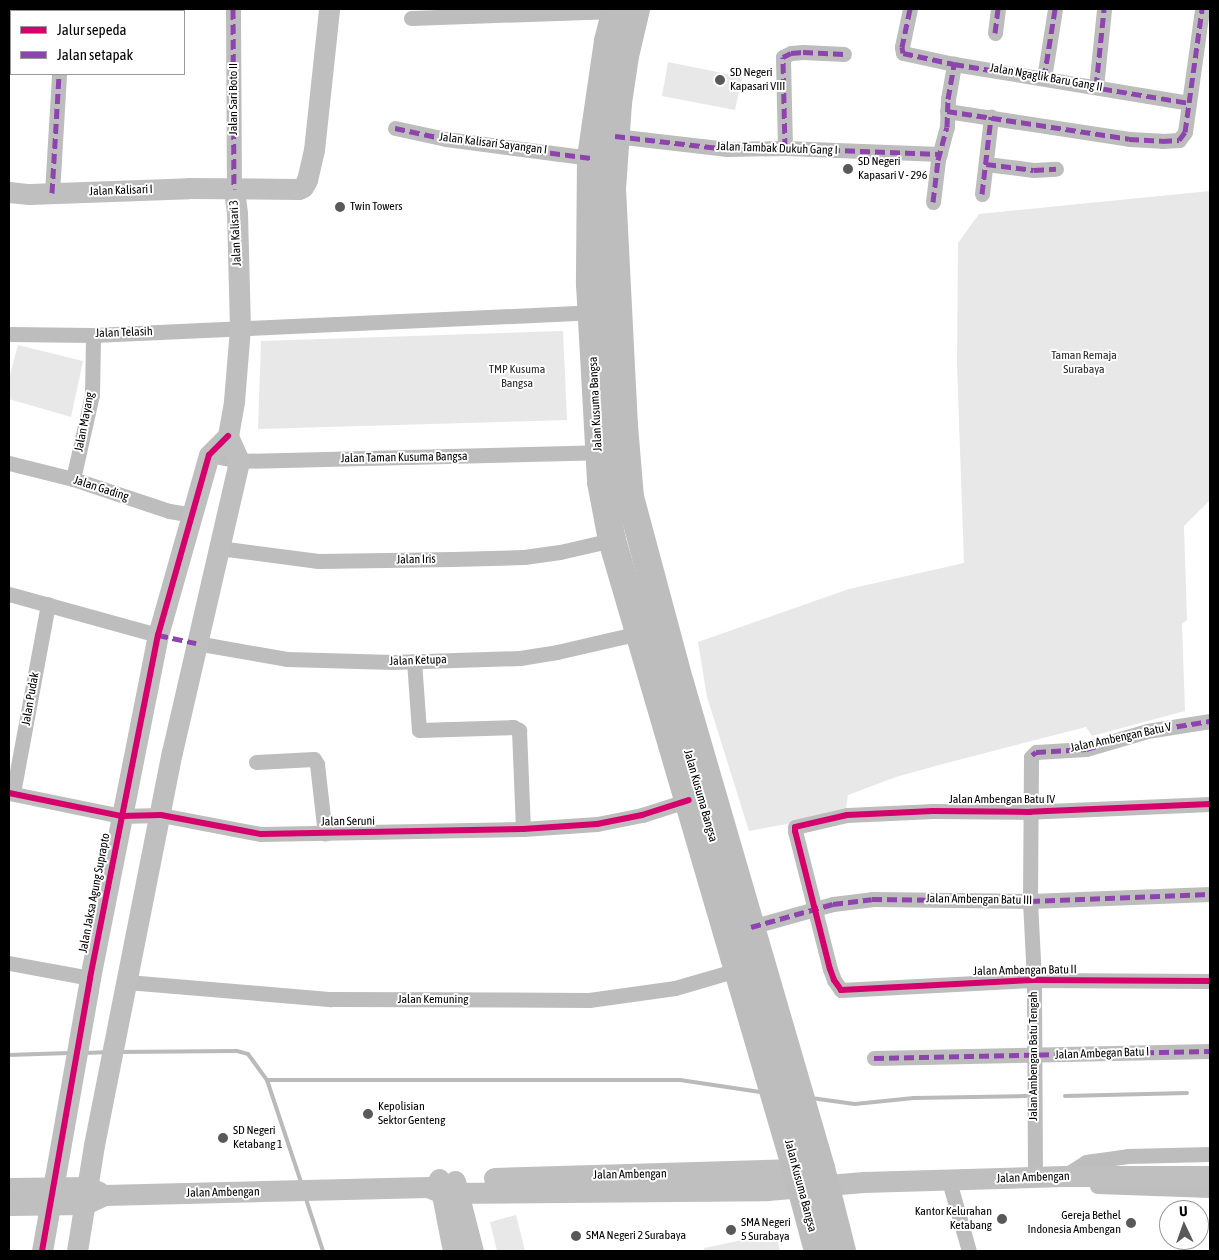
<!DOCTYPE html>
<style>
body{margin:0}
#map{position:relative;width:1219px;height:1260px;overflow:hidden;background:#fff;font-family:"Asap Condensed",sans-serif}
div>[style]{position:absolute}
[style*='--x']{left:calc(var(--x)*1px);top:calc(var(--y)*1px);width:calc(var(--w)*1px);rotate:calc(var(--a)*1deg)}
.green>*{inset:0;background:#e8e8e8}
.stream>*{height:4px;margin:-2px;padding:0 2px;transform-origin:2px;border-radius:2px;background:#bababa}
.street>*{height:15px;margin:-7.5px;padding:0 7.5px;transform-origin:7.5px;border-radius:7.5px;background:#bdbdbd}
.secondary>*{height:21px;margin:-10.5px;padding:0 10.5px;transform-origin:10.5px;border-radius:10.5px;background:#bfbfbf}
.highway>*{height:28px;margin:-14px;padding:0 14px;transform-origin:14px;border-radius:14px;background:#bdbdbd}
.quiet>*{height:5px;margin-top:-2.5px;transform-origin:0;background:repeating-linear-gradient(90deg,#8e44ad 0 10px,transparent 0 15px)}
.cycleway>*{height:6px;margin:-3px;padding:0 3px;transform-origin:3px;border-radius:3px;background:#d6006c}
.dots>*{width:14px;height:14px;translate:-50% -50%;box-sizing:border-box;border:2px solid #fff;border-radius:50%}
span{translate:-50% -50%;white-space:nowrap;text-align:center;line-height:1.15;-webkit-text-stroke:4px #fff;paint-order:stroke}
.poi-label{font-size:12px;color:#000}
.left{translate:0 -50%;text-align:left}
.right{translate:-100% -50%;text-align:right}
.street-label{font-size:12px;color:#000}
.park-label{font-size:12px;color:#2c2c2c}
.frame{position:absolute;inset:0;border:10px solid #000;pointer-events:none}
.legend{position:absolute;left:10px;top:10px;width:175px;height:65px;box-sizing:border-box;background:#fff;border:1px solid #999;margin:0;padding:6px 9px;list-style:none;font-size:15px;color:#000}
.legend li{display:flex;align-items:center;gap:10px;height:25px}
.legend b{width:25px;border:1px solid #999}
.north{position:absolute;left:1159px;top:1200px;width:50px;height:50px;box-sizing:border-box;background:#fff;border:1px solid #999;border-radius:50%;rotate:357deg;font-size:14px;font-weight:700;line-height:20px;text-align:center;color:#000}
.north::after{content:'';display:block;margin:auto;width:18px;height:22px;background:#595959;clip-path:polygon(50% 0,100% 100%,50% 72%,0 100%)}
</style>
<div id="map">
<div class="green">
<i style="clip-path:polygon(668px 62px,742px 77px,735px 110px,662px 96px)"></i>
<i style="clip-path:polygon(1210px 191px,1210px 500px,1184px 526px,1187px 620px,1182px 624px,1185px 711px,1092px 736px,1086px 727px,939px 765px,896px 777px,848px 795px,846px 809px,803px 821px,749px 831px,707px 697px,698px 642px,849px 589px,964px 563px,957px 365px,958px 243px,979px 214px)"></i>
<i style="clip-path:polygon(563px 331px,567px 420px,258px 429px,261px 341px)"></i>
<i style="clip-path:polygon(18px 345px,83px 361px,71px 417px,9px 399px,9px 378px)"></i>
<i style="clip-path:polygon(516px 1215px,525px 1251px,497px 1251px,490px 1222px)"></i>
<i style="clip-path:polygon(776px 1233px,780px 1251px,705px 1251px,704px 1248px)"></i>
</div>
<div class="stream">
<i style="--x:118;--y:1052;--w:119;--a:-0.5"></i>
<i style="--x:237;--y:1051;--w:11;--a:15"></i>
<i style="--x:248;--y:1054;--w:32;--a:54"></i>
<i style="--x:267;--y:1080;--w:108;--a:71.6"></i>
<i style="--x:83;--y:1053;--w:23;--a:-2"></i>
<i style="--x:9;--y:1055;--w:60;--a:-1.9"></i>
<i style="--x:267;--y:1080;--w:413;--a:0"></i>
<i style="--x:680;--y:1080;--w:81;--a:8.5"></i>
<i style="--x:1065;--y:1096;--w:122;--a:-1.4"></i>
<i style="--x:811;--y:1098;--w:44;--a:7.8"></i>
<i style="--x:855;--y:1104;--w:59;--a:-5.8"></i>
<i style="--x:914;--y:1098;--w:112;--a:-1"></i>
<i style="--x:305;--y:1196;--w:58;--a:71.9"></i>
</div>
<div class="street">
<i style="--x:233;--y:9;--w:180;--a:89.7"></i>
<i style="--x:910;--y:9;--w:39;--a:102"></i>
<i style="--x:902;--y:47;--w:6;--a:81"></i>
<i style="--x:903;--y:53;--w:52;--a:12.2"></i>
<i style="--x:954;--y:64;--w:238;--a:9.4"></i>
<i style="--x:62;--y:11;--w:2;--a:-90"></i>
<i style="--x:411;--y:18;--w:204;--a:-2"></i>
<i style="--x:995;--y:33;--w:24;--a:-83"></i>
<i style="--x:1044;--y:78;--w:70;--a:-80.9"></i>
<i style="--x:1096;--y:87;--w:78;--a:-84.1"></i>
<i style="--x:947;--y:111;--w:184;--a:8.7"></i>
<i style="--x:1129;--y:139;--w:33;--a:3"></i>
<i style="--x:1162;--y:141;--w:17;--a:-3"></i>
<i style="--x:1179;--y:140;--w:10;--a:-53"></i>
<i style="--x:1185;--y:132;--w:124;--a:-82.1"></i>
<i style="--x:395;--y:128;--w:52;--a:12.2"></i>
<i style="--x:446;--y:139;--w:146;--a:7.5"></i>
<i style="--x:615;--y:136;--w:113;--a:6.6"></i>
<i style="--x:727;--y:149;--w:58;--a:-1"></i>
<i style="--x:785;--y:148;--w:155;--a:2.2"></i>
<i style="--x:785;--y:148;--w:91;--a:-91.3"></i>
<i style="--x:783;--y:57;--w:9;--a:-27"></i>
<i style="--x:791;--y:53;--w:12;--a:-5"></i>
<i style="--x:803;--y:52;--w:41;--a:2.8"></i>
<i style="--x:986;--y:164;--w:48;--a:7.1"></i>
<i style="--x:1034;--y:170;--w:22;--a:-3"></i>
<i style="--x:52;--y:193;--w:119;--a:-86.6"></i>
<i style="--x:982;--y:194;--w:78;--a:-83.3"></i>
<i style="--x:933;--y:202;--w:42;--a:-83.2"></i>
<i style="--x:938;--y:160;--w:34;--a:-75"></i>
<i style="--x:947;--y:127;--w:28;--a:-88"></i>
<i style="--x:948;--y:99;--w:36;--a:-80"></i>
<i style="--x:9;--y:334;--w:84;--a:0.7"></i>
<i style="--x:93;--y:335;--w:499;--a:-2.6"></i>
<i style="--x:209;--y:455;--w:31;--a:11"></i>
<i style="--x:239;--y:461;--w:360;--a:-1.4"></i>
<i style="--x:9;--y:463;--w:66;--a:14"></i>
<i style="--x:73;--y:479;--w:101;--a:18.4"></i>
<i style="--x:169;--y:511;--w:24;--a:9"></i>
<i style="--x:73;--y:479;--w:86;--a:-77.3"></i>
<i style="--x:92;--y:395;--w:60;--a:-89"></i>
<i style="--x:219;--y:548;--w:100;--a:7.5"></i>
<i style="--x:318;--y:561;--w:135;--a:-0.8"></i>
<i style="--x:453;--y:559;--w:71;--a:-1.6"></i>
<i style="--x:524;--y:557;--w:36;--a:-8"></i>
<i style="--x:560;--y:552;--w:53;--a:-13"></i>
<i style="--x:9;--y:594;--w:155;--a:15.4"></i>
<i style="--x:196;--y:643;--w:92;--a:10"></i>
<i style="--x:287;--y:659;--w:106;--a:1.6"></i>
<i style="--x:393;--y:662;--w:127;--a:-1.8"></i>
<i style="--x:520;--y:658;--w:37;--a:-9"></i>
<i style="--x:557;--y:652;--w:84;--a:-13"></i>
<i style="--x:414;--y:661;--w:69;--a:85.9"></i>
<i style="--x:419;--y:730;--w:94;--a:-1.8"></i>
<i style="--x:513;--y:727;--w:7;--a:27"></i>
<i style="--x:519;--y:730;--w:99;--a:87.7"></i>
<i style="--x:256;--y:762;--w:58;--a:-3"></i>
<i style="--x:314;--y:759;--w:6;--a:59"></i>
<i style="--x:317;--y:764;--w:70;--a:83.5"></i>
<i style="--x:9;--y:793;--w:114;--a:11.6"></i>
<i style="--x:121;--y:816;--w:40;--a:-1.4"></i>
<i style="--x:161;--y:815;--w:102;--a:10.8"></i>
<i style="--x:261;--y:834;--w:262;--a:-1.1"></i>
<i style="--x:523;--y:829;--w:74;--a:-3.9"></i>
<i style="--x:597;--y:824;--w:46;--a:-11.3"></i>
<i style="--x:642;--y:815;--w:49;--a:-17.7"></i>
<i style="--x:13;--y:793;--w:192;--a:-79.5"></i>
<i style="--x:1210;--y:804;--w:180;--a:177.5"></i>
<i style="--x:1030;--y:812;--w:97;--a:-179.4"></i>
<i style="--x:933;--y:811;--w:86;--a:177.3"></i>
<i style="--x:847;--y:815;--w:53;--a:167"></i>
<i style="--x:795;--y:827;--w:4;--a:90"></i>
<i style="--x:795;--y:831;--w:142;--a:75.8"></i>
<i style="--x:830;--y:969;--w:12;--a:70"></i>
<i style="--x:834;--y:980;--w:12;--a:55"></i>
<i style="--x:841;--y:990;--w:193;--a:-3"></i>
<i style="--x:1034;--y:980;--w:176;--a:0.3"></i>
<i style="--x:751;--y:927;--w:85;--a:-15.7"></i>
<i style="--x:833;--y:904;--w:39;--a:-7"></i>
<i style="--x:872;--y:899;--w:158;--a:0.7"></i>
<i style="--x:1030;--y:901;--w:180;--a:-2.2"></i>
<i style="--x:9;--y:963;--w:82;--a:10.5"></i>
<i style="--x:127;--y:982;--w:205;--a:4.8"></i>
<i style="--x:331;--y:999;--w:258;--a:0.2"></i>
<i style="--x:589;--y:1000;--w:87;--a:-7.9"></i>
<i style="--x:675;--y:988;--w:65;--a:-16.2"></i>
<i style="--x:874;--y:1058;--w:336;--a:-1.2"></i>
<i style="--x:1064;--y:1176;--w:26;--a:-32"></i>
<i style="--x:1086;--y:1162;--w:42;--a:-8.1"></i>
<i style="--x:1128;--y:1156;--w:82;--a:-1.4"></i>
<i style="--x:1035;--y:1177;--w:197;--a:-90.3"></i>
<i style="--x:1034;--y:980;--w:79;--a:-92.9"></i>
<i style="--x:1030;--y:901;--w:144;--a:-89.6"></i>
<i style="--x:1031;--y:757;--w:7;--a:-45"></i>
<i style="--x:1036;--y:752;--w:50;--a:-3.4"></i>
<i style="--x:1086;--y:749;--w:64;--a:-16.4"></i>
<i style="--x:1147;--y:731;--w:64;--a:-9"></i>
<i style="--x:949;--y:1181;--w:73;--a:74.1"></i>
<i style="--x:1097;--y:1186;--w:113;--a:2"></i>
</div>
<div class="secondary">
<i style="--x:9;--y:192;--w:20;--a:6"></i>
<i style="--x:29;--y:194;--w:160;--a:-2.1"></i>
<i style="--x:189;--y:188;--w:110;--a:0.5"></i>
<i style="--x:299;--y:189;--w:4;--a:-27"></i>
<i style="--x:303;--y:187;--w:8;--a:-60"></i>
<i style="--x:307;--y:180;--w:31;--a:-77"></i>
<i style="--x:314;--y:150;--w:142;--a:-83.9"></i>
<i style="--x:494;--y:1178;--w:302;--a:-1.7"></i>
<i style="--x:796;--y:1169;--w:16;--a:15"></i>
<i style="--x:439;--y:1179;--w:73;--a:79"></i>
<i style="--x:455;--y:1181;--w:72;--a:75.6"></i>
<i style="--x:9;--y:1188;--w:79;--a:-0.7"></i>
<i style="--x:88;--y:1187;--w:12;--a:24"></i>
<i style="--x:9;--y:1205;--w:76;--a:-0.8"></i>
<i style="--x:85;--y:1204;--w:21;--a:-25"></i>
<i style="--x:104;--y:1195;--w:324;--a:-1.4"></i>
<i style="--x:428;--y:1187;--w:15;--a:23"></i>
<i style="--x:442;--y:1193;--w:325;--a:-0.5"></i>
<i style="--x:767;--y:1190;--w:97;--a:-4.7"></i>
<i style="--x:864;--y:1182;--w:200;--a:-1.7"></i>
<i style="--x:1064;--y:1176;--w:146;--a:0"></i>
<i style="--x:42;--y:1251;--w:277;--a:-80"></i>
<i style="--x:90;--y:978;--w:350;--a:-78.8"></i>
<i style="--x:158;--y:635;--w:187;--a:-74.2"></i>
<i style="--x:209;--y:455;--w:27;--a:-45"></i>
<i style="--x:77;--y:1251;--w:107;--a:-80.9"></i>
<i style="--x:94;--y:1145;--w:401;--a:-78.8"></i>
<i style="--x:172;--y:752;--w:299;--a:-77"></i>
<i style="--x:239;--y:461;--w:27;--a:-114"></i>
<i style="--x:228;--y:436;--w:36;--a:-80"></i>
<i style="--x:234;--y:401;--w:73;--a:-85.3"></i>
<i style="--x:240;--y:328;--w:115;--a:-91.5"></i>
<i style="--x:237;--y:213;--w:24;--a:-97"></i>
</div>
<div class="highway">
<i style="--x:616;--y:9;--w:33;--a:104"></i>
<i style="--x:608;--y:41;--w:118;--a:98.3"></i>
<i style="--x:591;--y:158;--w:126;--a:90.5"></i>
<i style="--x:590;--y:284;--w:198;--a:86.8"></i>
<i style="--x:601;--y:482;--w:59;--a:79.3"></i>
<i style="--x:612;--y:540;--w:655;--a:73.69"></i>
<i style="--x:796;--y:1169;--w:85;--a:75"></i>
<i style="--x:636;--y:9;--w:48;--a:103.2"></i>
<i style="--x:625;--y:56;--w:48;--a:98.5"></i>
<i style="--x:618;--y:103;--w:86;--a:94"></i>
<i style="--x:612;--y:189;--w:237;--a:87.1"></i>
<i style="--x:624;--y:426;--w:71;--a:85.2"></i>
<i style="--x:630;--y:497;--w:193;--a:75"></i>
<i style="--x:680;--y:683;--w:505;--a:73.79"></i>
<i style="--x:821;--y:1168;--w:86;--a:75.8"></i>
</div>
<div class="quiet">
<i style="--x:233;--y:9;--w:180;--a:89.7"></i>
<i style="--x:910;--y:9;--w:39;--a:102"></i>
<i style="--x:902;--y:47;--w:6;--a:81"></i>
<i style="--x:903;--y:53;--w:52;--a:12.2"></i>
<i style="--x:954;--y:64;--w:238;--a:9.4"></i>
<i style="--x:62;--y:11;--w:2;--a:-90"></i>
<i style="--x:995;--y:33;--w:24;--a:-83"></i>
<i style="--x:1044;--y:78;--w:70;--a:-80.9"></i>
<i style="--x:1096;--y:87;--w:78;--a:-84.1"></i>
<i style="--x:947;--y:111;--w:184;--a:8.7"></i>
<i style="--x:1129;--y:139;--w:33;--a:3"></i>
<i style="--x:1162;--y:141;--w:17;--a:-3"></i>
<i style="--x:1179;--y:140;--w:10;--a:-53"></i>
<i style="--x:1185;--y:132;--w:124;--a:-82.1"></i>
<i style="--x:395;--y:128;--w:52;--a:12.2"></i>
<i style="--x:446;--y:139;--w:146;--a:7.5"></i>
<i style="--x:615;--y:136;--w:113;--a:6.6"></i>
<i style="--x:727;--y:149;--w:58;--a:-1"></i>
<i style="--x:785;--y:148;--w:155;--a:2.2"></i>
<i style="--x:785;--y:148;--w:91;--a:-91.3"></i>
<i style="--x:783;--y:57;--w:9;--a:-27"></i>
<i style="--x:791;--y:53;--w:12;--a:-5"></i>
<i style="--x:803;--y:52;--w:41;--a:2.8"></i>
<i style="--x:986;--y:164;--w:48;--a:7.1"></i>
<i style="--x:1034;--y:170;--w:22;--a:-3"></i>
<i style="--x:52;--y:193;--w:119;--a:-86.6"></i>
<i style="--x:982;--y:194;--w:78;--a:-83.3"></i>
<i style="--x:933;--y:202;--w:42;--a:-83.2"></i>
<i style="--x:938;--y:160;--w:34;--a:-75"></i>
<i style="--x:947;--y:127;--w:28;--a:-88"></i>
<i style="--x:948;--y:99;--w:36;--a:-80"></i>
<i style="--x:158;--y:635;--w:39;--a:12"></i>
<i style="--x:1032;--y:755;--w:5;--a:-37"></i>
<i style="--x:1036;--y:752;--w:50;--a:-3.4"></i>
<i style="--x:1086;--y:749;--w:64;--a:-16.4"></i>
<i style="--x:1147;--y:731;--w:64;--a:-9"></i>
<i style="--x:751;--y:927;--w:85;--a:-15.7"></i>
<i style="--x:833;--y:904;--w:39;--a:-7"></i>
<i style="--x:872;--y:899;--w:158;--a:0.7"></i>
<i style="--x:1030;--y:901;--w:180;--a:-2.2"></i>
<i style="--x:874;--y:1058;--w:336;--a:-1.2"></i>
</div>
<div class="cycleway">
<i style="--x:9;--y:793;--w:114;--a:11.6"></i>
<i style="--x:121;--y:816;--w:40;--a:-1.4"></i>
<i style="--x:161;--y:815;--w:102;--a:10.8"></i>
<i style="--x:261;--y:834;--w:262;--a:-1.1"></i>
<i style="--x:523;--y:829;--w:74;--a:-3.9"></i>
<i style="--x:597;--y:824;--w:46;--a:-11.3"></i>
<i style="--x:642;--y:815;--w:49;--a:-17.7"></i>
<i style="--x:1210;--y:804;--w:180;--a:177.5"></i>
<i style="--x:1030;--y:812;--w:97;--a:-179.4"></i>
<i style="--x:933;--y:811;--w:86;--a:177.3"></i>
<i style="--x:847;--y:815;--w:53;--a:167"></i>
<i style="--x:795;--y:827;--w:4;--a:90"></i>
<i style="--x:795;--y:831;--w:142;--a:75.8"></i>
<i style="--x:830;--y:969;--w:12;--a:70"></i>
<i style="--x:834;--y:980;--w:12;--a:55"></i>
<i style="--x:841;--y:990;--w:193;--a:-3"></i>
<i style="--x:1034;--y:980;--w:176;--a:0.3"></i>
<i style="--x:42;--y:1251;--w:277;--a:-80"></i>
<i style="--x:90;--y:978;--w:350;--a:-78.8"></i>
<i style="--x:158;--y:635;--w:187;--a:-74.2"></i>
<i style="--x:209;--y:455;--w:27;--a:-45"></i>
</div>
<div class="dots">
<i style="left:720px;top:80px;background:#595959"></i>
<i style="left:848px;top:169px;background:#595959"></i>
<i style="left:340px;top:207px;background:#595959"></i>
<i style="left:368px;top:1114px;background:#595959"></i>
<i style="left:223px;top:1138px;background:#595959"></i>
<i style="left:1002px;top:1219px;background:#595959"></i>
<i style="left:1131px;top:1223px;background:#595959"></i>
<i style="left:731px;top:1230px;background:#595959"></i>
<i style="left:576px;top:1236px;background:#595959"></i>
</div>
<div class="poi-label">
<span class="left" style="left:730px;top:80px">SD Negeri<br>Kapasari VIII</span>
<span class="left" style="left:858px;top:169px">SD Negeri<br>Kapasari V - 296</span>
<span class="left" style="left:350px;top:207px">Twin Towers</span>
<span class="left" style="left:378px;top:1114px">Kepolisian<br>Sektor Genteng</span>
<span class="left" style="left:233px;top:1138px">SD Negeri<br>Ketabang 1</span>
<span class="right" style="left:992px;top:1219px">Kantor Kelurahan<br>Ketabang</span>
<span class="right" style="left:1121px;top:1223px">Gereja Bethel<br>Indonesia Ambengan</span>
<span class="left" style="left:741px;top:1230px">SMA Negeri<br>5 Surabaya</span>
<span class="left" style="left:586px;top:1236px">SMA Negeri 2 Surabaya</span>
</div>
<div class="street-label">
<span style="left:1046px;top:78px;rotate:10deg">Jalan Ngaglik Baru Gang II</span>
<span style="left:234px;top:99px;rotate:-90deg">Jalan Sari Boto II</span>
<span style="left:493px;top:144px;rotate:7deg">Jalan Kalisari Sayangan I</span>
<span style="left:777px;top:149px;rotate:2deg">Jalan Tambak Dukuh Gang I</span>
<span style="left:121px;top:191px;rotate:-2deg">Jalan Kalisari I</span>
<span style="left:236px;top:233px;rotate:-93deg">Jalan Kalisari 3</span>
<span style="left:124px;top:333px;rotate:-2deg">Jalan Telasih</span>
<span style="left:596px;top:404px;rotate:-93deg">Jalan Kusuma Bangsa</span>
<span style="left:85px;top:422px;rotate:-79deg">Jalan Mayang</span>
<span style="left:404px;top:458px;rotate:-1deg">Jalan Taman Kusuma Bangsa</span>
<span style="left:101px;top:489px;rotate:18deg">Jalan Gading</span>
<span style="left:416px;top:560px;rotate:-1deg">Jalan Iris</span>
<span style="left:418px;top:661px;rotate:-2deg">Jalan Ketupa</span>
<span style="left:31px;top:699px;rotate:-80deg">Jalan Pudak</span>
<span style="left:1121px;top:738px;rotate:-12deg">Jalan Ambengan Batu V</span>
<span style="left:700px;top:796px;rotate:74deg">Jalan Kusuma Bangsa</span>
<span style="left:1002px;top:800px">Jalan Ambengan Batu IV</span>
<span style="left:348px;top:822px;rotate:-1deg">Jalan Seruni</span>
<span style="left:95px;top:893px;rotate:-79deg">Jalan Jaksa Agung Suprapto</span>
<span style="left:979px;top:900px;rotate:1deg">Jalan Ambengan Batu III</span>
<span style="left:1025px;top:971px;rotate:-1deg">Jalan Ambengan Batu II</span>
<span style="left:433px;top:1000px">Jalan Kemuning</span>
<span style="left:1102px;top:1054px;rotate:-2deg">Jalan Ambegan Batu I</span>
<span style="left:1034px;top:1056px;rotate:-90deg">Jalan Ambengan Batu Tengah</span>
<span style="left:630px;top:1175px;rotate:-1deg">Jalan Ambengan</span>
<span style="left:1033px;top:1178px;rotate:-2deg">Jalan Ambengan</span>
<span style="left:800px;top:1186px;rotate:75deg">Jalan Kusuma Bangsa</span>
<span style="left:223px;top:1193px;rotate:-1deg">Jalan Ambengan</span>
</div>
<div class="park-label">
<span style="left:1084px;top:363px">Taman Remaja<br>Surabaya</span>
<span style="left:517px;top:377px">TMP Kusuma<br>Bangsa</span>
</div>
<div class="frame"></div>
<ul class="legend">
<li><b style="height:6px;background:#d6006c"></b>Jalur sepeda</li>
<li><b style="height:6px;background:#8e44ad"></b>Jalan setapak</li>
</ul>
<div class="north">U</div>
</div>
